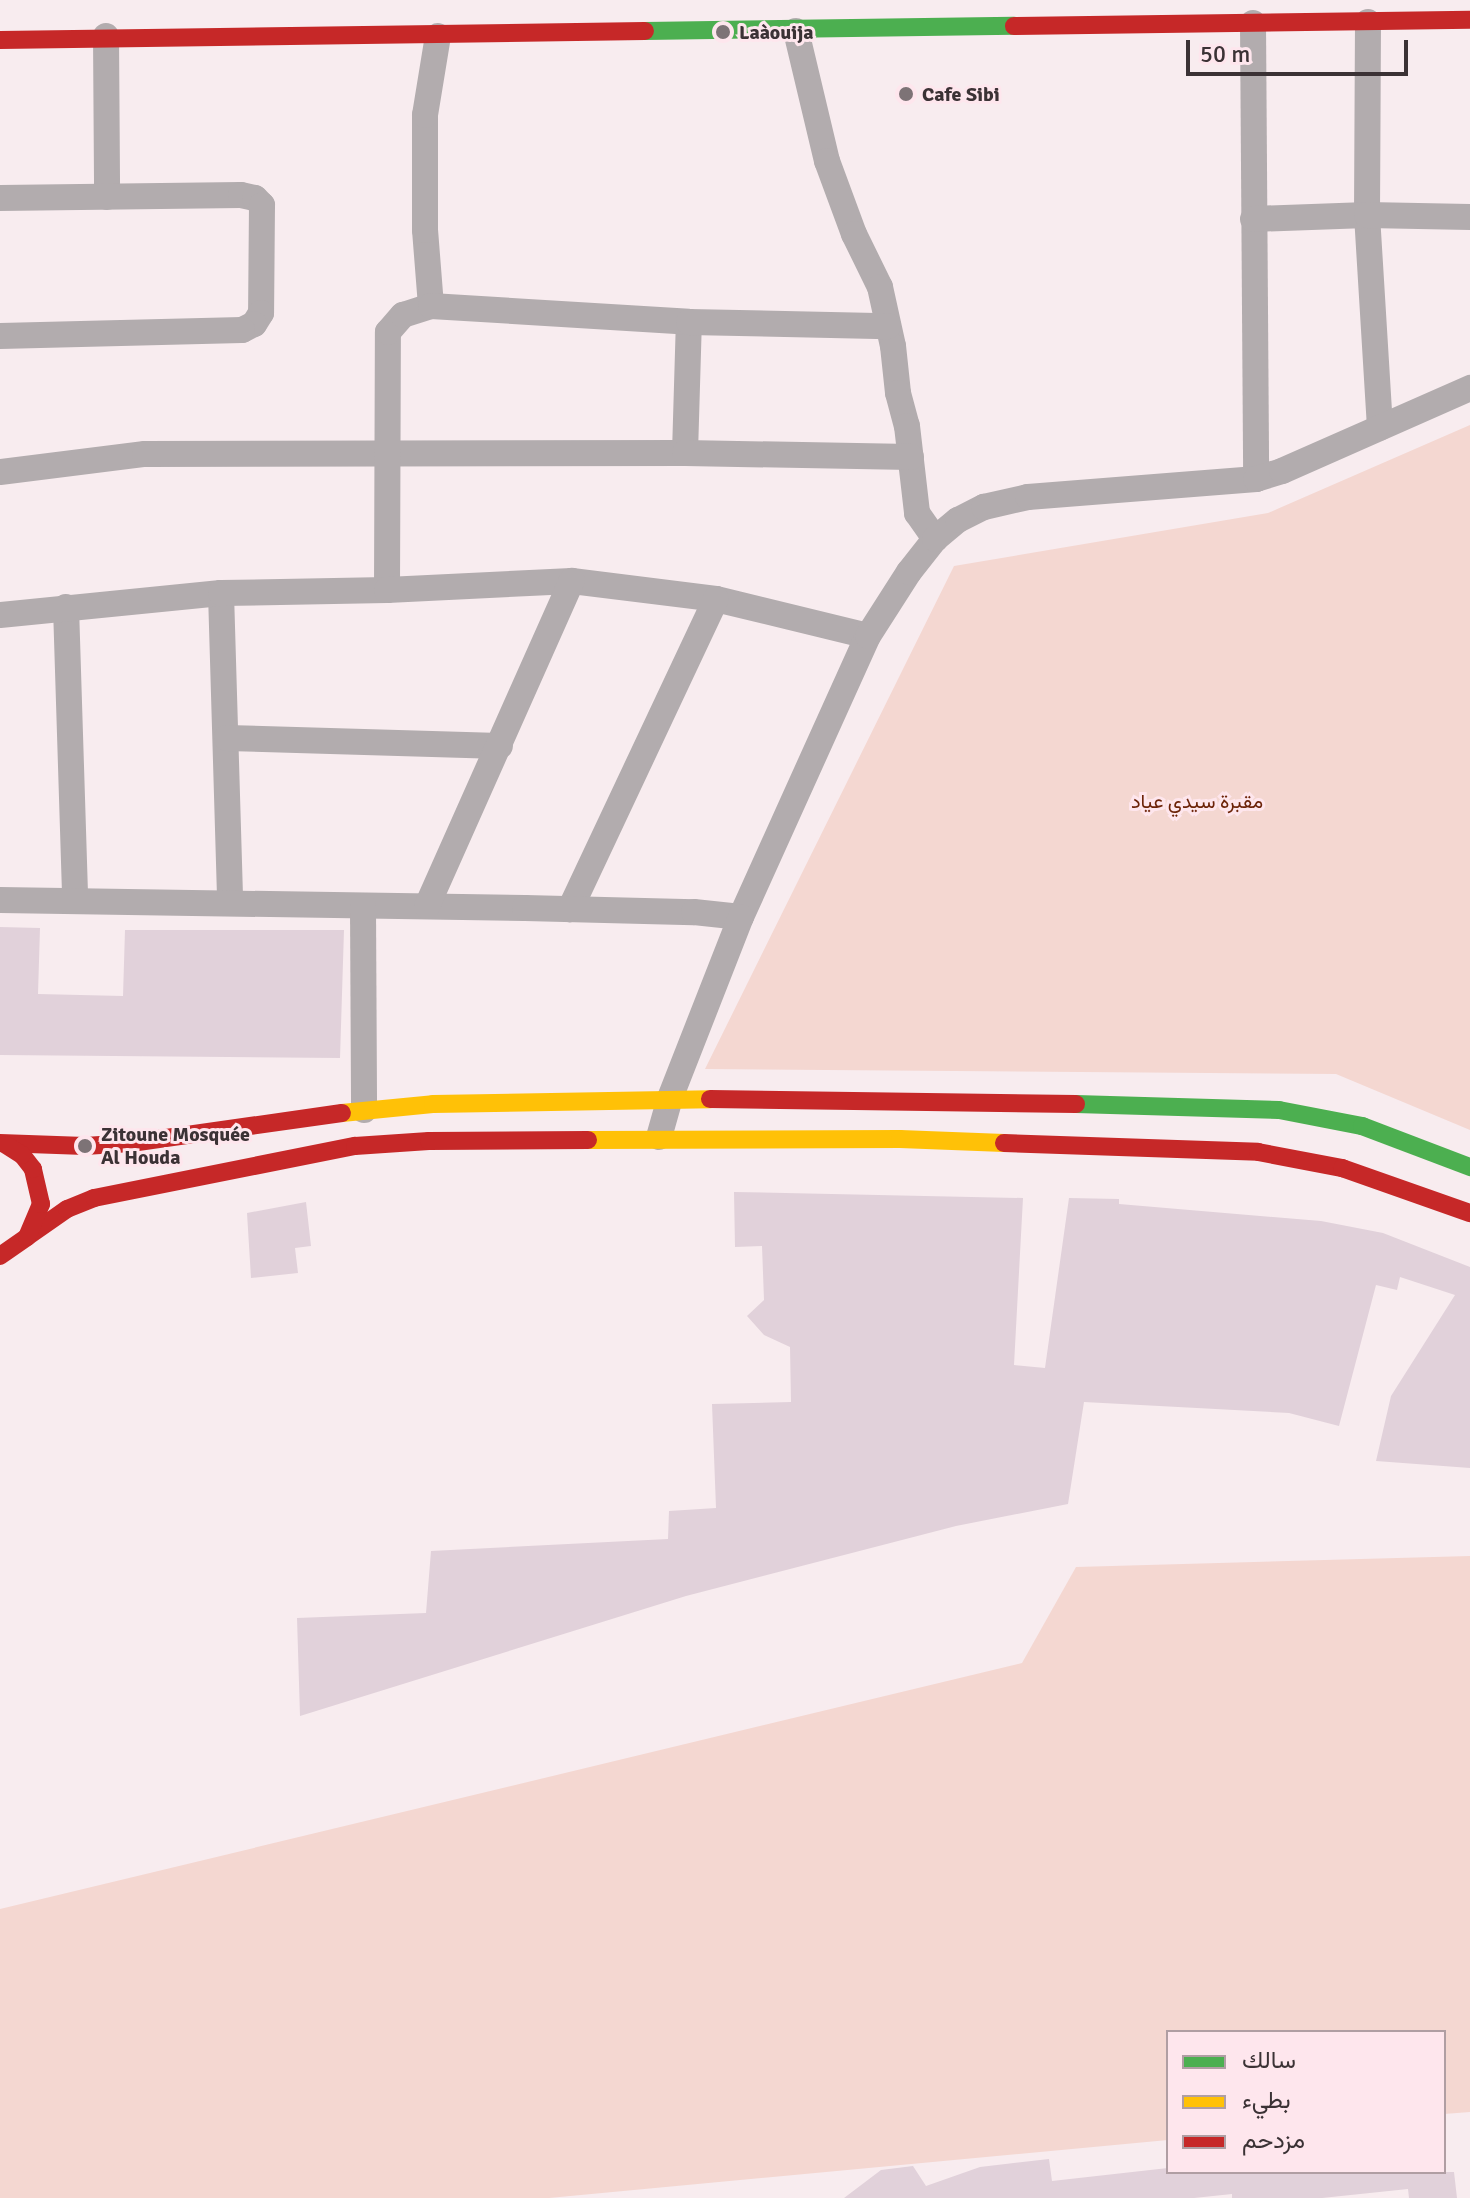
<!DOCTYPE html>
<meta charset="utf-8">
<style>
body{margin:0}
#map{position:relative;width:1470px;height:2198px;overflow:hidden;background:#f8ecef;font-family:Signika,Vazirmatn,sans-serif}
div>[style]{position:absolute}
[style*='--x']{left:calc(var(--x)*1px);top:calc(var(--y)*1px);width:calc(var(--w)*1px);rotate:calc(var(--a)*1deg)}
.green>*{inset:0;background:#f4d7d1}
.building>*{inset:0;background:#e1d1da}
.street>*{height:26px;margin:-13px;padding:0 13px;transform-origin:13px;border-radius:13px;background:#b2acae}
.fast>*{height:18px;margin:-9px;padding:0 9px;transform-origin:9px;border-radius:9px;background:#4caf50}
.slow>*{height:18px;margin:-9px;padding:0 9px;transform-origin:9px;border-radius:9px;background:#ffc107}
.jam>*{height:18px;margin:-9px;padding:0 9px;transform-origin:9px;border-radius:9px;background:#c62828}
.dots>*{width:22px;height:22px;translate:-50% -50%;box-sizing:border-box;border:4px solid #fee6ed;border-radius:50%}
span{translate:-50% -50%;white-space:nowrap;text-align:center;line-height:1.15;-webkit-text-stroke:6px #fee6ed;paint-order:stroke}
.poi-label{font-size:20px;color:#3b3235;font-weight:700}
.left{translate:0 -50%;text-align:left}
.park-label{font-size:20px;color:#6c2308}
.legend{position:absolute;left:1166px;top:2030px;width:280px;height:144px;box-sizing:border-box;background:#fee6ed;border:2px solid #b09ea3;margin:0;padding:10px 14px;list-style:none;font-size:24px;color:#3b3235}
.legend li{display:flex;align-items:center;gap:16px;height:40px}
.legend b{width:40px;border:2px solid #b09ea3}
.scale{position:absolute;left:1186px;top:40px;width:222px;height:36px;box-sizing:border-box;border:4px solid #3b3235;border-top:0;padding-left:10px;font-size:24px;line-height:28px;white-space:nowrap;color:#3b3235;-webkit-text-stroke:6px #fee6ed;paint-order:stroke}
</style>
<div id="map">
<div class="green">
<i style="clip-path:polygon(1470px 425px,1470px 1130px,1336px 1074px,705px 1069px,954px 566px,1268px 513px)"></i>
<i style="clip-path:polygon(1470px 1556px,1470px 2112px,1444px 2114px,1444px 2032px,1168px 2032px,1168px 2140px,549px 2198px,0 2198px,0 1909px,1022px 1663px,1076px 1567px)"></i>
</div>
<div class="building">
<i style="clip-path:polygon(0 927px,40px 928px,38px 994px,123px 996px,125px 930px,344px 930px,340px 1058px,0 1055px)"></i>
<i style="clip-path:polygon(734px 1192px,1023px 1198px,1014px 1365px,1045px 1368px,1069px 1198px,1119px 1199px,1119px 1204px,1321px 1221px,1383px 1233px,1470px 1267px,1470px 1468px,1376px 1461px,1391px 1396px,1455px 1295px,1400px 1277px,1397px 1290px,1376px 1285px,1339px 1426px,1289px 1413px,1084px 1402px,1068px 1504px,956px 1526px,686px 1596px,300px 1716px,297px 1618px,426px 1613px,431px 1551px,668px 1539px,669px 1511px,716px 1508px,712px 1404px,791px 1402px,790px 1347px,764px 1335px,747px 1316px,764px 1300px,762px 1246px,735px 1247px)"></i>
<i style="clip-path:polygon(306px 1202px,311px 1246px,295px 1248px,298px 1273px,251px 1278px,247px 1213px)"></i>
<i style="clip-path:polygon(1049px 2159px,1052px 2181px,1168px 2168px,1168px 2172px,1454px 2172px,1457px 2198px,1409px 2198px,1408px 2189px,1322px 2198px,1232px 2198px,1232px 2194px,1194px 2198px,844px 2198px,881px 2170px,913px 2166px,926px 2186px,980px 2167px)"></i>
</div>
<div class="street">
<i style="--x:1368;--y:22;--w:193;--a:90.3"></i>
<i style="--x:1367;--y:215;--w:213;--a:86.5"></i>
<i style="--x:1253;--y:23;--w:456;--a:89.6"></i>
<i style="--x:796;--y:31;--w:134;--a:76.6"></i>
<i style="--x:827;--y:161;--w:78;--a:69.7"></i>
<i style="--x:854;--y:234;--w:59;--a:63.9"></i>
<i style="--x:880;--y:287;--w:60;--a:77.6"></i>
<i style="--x:893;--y:346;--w:47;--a:83.9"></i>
<i style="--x:898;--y:393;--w:34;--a:75"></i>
<i style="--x:907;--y:426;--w:88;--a:83.4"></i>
<i style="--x:917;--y:513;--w:32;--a:55"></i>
<i style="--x:106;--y:36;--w:161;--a:89.6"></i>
<i style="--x:0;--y:198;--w:241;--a:-0.7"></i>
<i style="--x:241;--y:195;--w:14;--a:12"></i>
<i style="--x:255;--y:198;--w:10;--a:45"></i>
<i style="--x:262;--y:205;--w:108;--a:90.5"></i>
<i style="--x:261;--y:313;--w:13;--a:122"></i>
<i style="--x:254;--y:324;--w:13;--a:153"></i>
<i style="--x:242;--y:330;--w:242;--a:178.6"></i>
<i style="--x:1253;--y:219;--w:114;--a:-2"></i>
<i style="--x:1367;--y:215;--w:103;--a:1.1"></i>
<i style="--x:431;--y:306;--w:76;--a:-94.5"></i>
<i style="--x:425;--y:230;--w:115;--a:-90"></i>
<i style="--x:425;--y:115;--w:80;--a:-80.7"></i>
<i style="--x:685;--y:453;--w:131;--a:-88.3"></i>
<i style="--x:0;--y:472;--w:146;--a:-7.1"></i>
<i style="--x:145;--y:454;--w:540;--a:-0.11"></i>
<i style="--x:685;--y:453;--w:226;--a:1"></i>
<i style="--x:387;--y:590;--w:258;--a:-89.8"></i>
<i style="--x:388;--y:332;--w:23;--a:-49"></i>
<i style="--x:403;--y:315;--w:29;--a:-18"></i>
<i style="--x:431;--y:306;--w:258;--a:3.5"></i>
<i style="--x:689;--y:322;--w:199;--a:1.2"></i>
<i style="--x:221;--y:593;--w:308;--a:88.3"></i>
<i style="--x:716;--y:599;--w:156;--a:13.7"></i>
<i style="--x:66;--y:607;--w:294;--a:88.2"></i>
<i style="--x:0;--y:615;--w:222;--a:-5.7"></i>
<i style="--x:221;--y:593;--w:166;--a:-1"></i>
<i style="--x:387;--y:590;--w:185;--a:-2.8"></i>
<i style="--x:572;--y:581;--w:145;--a:7.1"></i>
<i style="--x:716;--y:599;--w:343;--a:115.2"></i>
<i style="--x:227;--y:738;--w:273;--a:1.7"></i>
<i style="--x:0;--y:900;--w:525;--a:0.87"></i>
<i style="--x:525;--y:908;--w:169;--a:1.4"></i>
<i style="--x:694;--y:912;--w:47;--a:6.1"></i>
<i style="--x:741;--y:917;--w:308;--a:-65.7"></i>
<i style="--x:868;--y:636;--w:76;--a:-57.4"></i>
<i style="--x:909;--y:572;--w:42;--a:-51.8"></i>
<i style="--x:935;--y:539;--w:30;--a:-40"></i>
<i style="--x:958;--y:520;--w:29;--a:-27"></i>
<i style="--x:984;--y:507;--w:45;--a:-12.8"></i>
<i style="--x:1028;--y:497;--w:229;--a:-4.5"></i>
<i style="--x:1256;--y:479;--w:27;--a:-17"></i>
<i style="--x:1282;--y:471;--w:206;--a:-23.8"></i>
<i style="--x:363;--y:906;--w:204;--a:89.7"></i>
<i style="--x:427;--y:906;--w:356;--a:-66"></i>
<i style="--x:659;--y:1137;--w:41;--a:-74.2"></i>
<i style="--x:670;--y:1098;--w:194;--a:-68.6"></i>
</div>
<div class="fast">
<i style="--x:645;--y:31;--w:369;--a:-0.8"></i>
<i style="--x:1076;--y:1104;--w:203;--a:1.7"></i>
<i style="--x:1279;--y:1110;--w:85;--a:10.9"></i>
<i style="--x:1362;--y:1126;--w:116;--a:20.8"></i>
</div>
<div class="slow">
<i style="--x:342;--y:1113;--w:91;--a:-5.6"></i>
<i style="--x:433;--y:1104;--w:277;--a:-1"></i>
<i style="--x:588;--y:1140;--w:312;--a:-0.2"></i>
<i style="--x:900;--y:1139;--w:104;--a:2.2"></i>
</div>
<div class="jam">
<i style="--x:1014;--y:26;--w:456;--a:-0.8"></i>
<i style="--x:0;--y:40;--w:645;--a:-0.8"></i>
<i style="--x:710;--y:1099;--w:366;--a:0.8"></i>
<i style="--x:0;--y:1143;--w:85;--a:2"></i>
<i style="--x:85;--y:1146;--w:46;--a:-3.7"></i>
<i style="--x:131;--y:1143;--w:213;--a:-8.1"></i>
<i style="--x:1004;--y:1143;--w:254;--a:2"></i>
<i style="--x:1258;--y:1152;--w:86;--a:10.8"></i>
<i style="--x:1342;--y:1168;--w:136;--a:19.4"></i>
<i style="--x:27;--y:1237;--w:49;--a:-35"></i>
<i style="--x:67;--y:1209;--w:29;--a:-22"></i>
<i style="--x:94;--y:1198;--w:266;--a:-11.3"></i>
<i style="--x:355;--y:1146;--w:74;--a:-3.9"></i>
<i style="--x:429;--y:1141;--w:159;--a:-0.4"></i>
<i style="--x:0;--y:1256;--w:33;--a:-35"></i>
<i style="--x:27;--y:1237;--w:36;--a:-67"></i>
<i style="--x:41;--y:1204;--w:36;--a:-103"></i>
<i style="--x:33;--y:1169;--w:18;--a:-128"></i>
<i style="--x:22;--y:1155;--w:19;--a:-148"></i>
</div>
<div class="dots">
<i style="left:723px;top:32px;background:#7d7376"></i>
<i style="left:906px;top:94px;background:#7d7376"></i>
<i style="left:85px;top:1146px;background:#7d7376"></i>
</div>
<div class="poi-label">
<span class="left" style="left:739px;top:32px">Laàouija</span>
<span class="left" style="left:922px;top:94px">Cafe Sibi</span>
<span class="left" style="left:101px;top:1146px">Zitoune Mosquée<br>Al Houda</span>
</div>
<div class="park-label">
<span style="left:1197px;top:801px">مقبرة سيدي عياد</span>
</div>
<ul class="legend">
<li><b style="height:10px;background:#4caf50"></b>سالك</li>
<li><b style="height:10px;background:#ffc107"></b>بطيء</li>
<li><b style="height:10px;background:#c62828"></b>مزدحم</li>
</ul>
<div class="scale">50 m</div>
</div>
